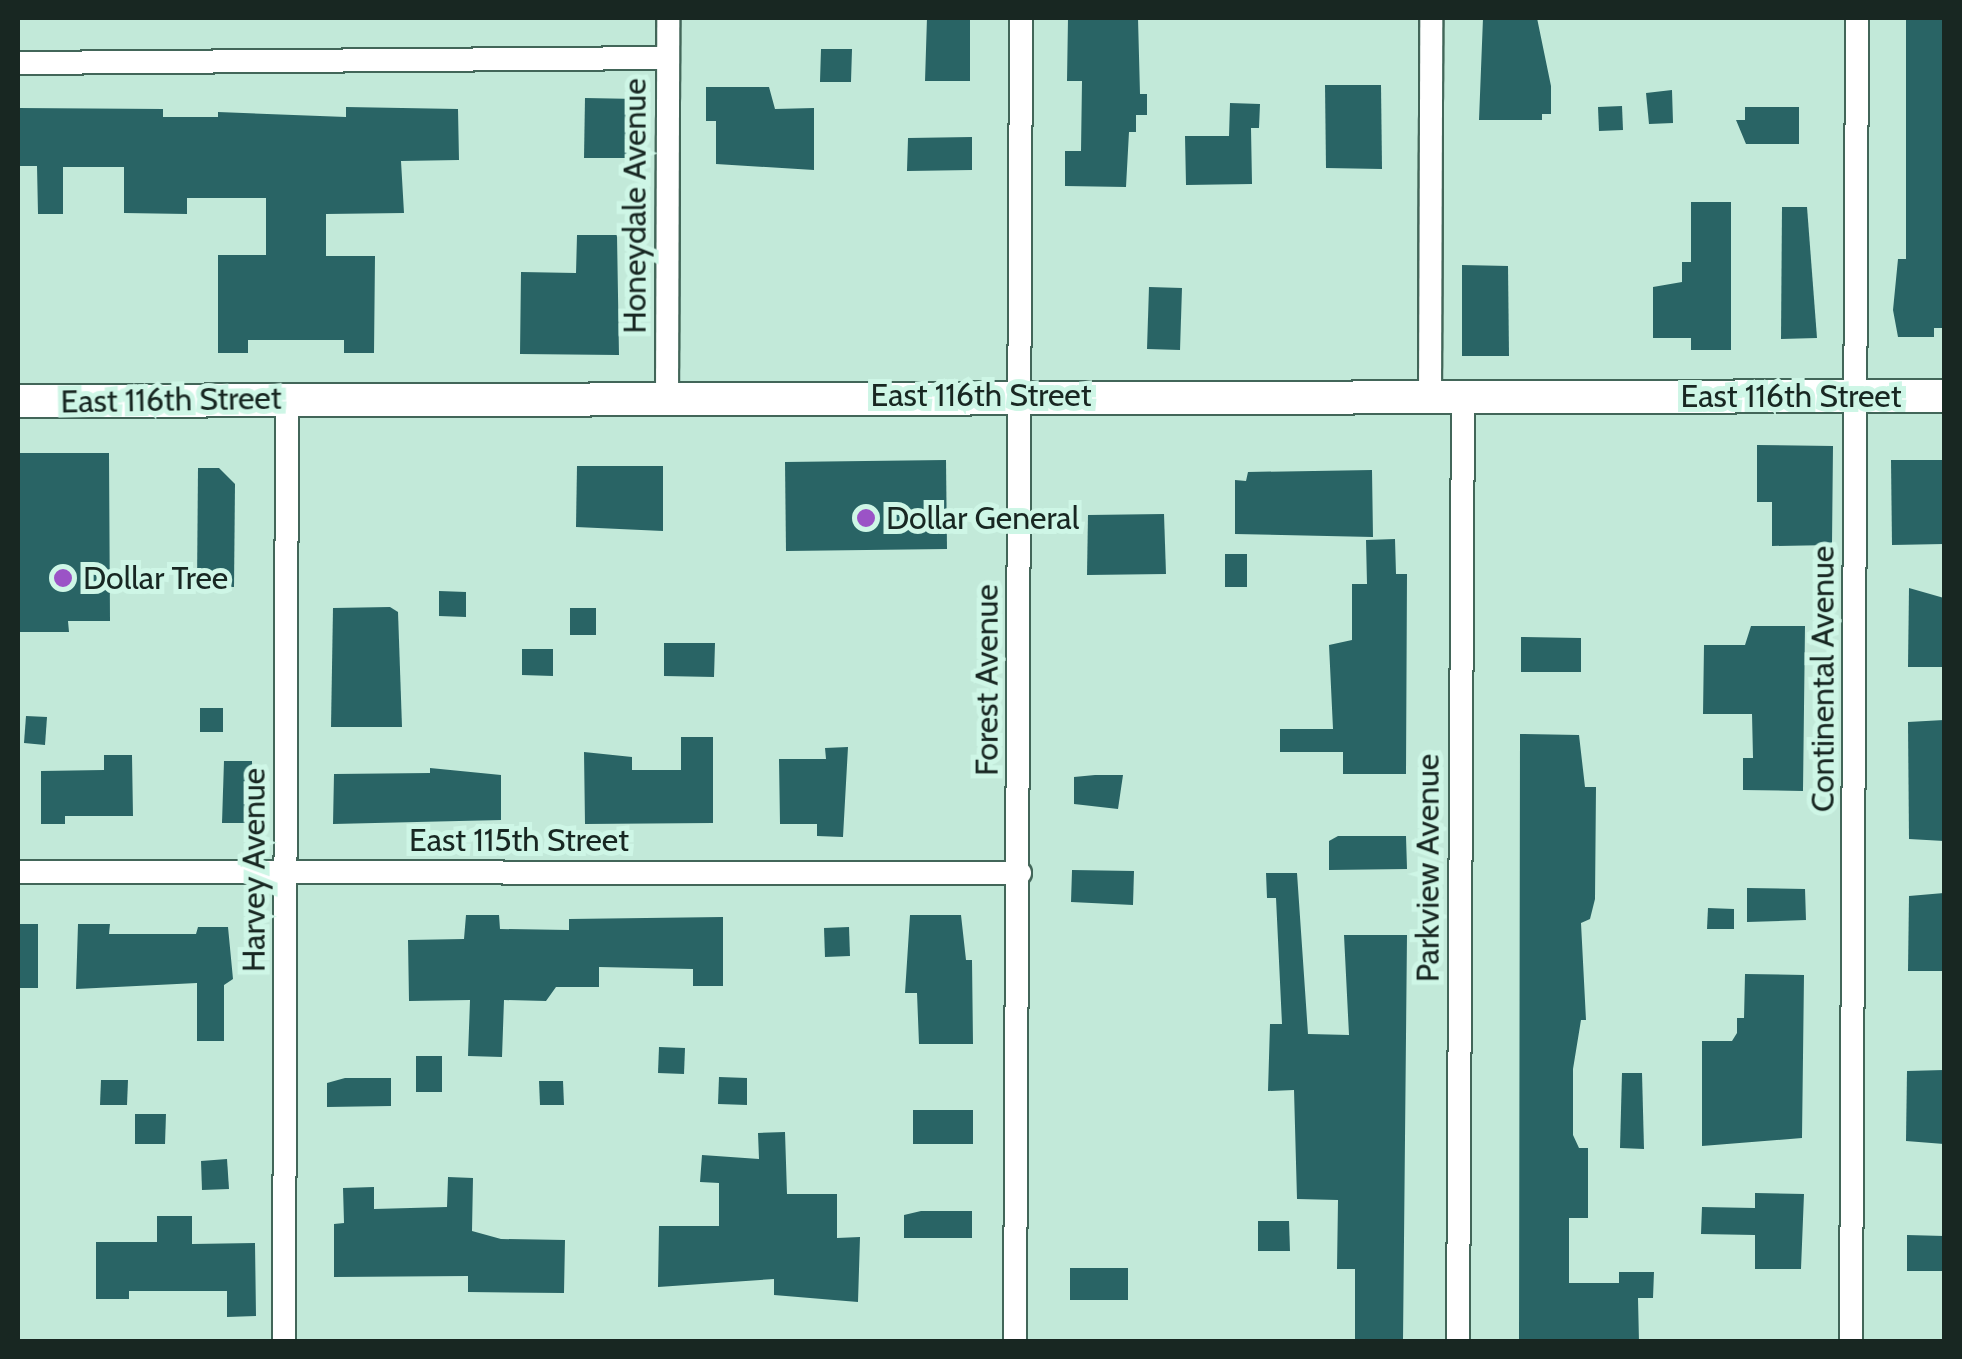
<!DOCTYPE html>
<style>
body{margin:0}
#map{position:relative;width:1962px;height:1359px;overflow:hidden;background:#c2e9d9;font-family:Cabin,sans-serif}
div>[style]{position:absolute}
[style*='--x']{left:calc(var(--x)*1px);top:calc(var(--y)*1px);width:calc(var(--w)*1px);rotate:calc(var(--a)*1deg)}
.building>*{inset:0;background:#296465}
.roads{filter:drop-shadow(2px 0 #426659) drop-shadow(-2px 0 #426659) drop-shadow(0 2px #426659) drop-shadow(0 -2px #426659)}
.street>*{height:22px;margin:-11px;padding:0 11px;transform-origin:11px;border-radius:11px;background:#fff}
.secondary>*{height:32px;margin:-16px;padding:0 16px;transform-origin:16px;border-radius:16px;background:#fff}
.dots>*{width:28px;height:28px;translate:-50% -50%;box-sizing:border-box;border:5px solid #cef6e6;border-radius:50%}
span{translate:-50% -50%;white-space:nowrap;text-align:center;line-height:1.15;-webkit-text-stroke:10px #cef6e6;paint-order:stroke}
.street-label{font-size:32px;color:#182722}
.poi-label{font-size:32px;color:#182722}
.left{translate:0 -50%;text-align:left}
.frame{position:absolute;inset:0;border:20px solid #182722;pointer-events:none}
</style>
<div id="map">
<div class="building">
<i style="clip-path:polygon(927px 18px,970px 18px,970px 81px,925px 81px)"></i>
<i style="clip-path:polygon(1068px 18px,1138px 18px,1140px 94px,1147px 94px,1147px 115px,1136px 115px,1136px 132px,1129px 132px,1126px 187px,1065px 186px,1065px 151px,1081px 151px,1082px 81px,1067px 81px)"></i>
<i style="clip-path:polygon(1483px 18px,1537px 18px,1551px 86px,1551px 114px,1542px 114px,1542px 120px,1479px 120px)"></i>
<i style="clip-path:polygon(1906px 18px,1944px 18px,1944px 328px,1934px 328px,1934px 337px,1898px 337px,1893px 310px,1898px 259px,1906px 259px)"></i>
<i style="clip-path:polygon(821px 49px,852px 49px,851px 82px,820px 82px)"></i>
<i style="clip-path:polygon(1325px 85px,1381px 85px,1382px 169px,1326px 168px)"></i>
<i style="clip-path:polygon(706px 87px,769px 87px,775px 109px,814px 108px,814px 170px,716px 164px,716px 121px,706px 121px)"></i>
<i style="clip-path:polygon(1672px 90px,1673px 123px,1649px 124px,1646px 93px)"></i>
<i style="clip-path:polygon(585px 98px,638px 99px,637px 158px,584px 158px)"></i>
<i style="clip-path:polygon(1230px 103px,1260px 104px,1259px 128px,1251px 128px,1252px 184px,1186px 185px,1185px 136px,1229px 136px)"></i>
<i style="clip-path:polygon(1622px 106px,1623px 130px,1599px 131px,1598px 107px)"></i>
<i style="clip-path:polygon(346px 107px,458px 109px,459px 160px,401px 161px,404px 213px,326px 214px,326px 256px,375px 256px,374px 353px,344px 353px,344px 340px,248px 340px,248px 353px,218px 353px,218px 255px,266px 255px,266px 198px,187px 198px,187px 214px,124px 213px,124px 167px,63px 167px,63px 214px,38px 214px,37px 166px,18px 166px,18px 108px,163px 109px,163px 117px,218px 117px,218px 112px,346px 117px)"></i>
<i style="clip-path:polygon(1745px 107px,1799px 107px,1799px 144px,1746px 144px,1736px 120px,1745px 120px)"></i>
<i style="clip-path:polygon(972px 137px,972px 170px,907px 171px,908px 138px)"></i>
<i style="clip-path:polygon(1691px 202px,1731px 202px,1731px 350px,1691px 350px,1691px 338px,1653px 338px,1653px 287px,1682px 282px,1682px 262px,1691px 262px)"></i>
<i style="clip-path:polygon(1782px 207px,1807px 207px,1817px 338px,1781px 339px)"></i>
<i style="clip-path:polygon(577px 235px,617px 235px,619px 355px,520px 354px,521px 272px,576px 273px)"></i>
<i style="clip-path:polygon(1462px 265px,1508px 266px,1509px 356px,1462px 356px)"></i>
<i style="clip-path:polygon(1149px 287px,1182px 288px,1180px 350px,1147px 349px)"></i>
<i style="clip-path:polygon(1757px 445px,1833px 446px,1832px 545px,1772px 546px,1772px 502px,1757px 502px)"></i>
<i style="clip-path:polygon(18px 453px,109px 453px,110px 621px,68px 621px,69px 632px,18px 632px)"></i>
<i style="clip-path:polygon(946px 460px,947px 549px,786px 551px,785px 462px)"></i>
<i style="clip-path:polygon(1891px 460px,1944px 460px,1944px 544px,1892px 545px)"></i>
<i style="clip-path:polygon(577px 466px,663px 466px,663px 531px,576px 527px)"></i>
<i style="clip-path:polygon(198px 468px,219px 468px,235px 484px,234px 587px,197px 587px)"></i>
<i style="clip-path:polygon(1372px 470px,1373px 537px,1235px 534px,1235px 480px,1246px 481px,1248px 472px)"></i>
<i style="clip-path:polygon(1164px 514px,1166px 574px,1087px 575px,1088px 515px)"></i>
<i style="clip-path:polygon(1395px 539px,1396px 574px,1407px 574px,1406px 774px,1343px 774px,1343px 752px,1280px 752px,1280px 729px,1333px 729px,1329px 645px,1352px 640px,1352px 584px,1367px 584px,1366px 540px)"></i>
<i style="clip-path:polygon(1225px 554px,1247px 554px,1247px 587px,1225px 587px)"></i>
<i style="clip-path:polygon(1909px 588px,1944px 598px,1944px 667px,1908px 667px)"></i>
<i style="clip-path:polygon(439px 591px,466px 592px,466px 617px,439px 616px)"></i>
<i style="clip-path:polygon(390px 607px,398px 612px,402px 727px,331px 727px,333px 608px)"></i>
<i style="clip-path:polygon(570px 608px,596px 608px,596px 635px,570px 635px)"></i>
<i style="clip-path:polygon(1751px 626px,1805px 626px,1803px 791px,1743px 790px,1743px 758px,1753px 758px,1752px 714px,1703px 714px,1704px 645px,1745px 645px)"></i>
<i style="clip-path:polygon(1521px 637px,1581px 638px,1581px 672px,1521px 672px)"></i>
<i style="clip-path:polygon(664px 643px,715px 643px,714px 677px,664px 676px)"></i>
<i style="clip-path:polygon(522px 649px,553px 649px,553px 676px,522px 675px)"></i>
<i style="clip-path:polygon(200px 708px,223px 708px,223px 732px,200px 732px)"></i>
<i style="clip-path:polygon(26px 716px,47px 717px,45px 745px,24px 743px)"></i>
<i style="clip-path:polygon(1944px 720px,1944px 841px,1909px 839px,1908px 722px)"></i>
<i style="clip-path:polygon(1520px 734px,1579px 735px,1585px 787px,1596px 787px,1595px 899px,1590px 919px,1581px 923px,1586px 1020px,1581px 1020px,1573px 1069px,1573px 1135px,1579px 1148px,1588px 1148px,1588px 1218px,1569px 1218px,1569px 1283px,1619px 1283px,1619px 1272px,1654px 1272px,1653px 1298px,1638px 1298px,1639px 1342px,1519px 1342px)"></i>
<i style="clip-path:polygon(681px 737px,713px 737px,713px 823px,585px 824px,584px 752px,632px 757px,632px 770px,681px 770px)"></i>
<i style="clip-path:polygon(848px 747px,843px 837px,817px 836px,817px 824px,780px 824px,779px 759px,826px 759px,825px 748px)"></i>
<i style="clip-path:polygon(104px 755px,132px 755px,133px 816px,65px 816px,65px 824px,41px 824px,41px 771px,104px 770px)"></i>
<i style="clip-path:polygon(224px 761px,252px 761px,253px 823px,222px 823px)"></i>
<i style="clip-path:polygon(430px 768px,501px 775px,501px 820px,333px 824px,334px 774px,430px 773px)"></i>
<i style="clip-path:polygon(1095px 775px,1123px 775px,1118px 809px,1074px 804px,1074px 777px)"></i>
<i style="clip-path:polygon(1338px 836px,1406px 836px,1407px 869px,1329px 870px,1329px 841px)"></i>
<i style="clip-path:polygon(1072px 870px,1134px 871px,1133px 905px,1071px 902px)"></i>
<i style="clip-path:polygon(1266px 873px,1297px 873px,1308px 1034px,1349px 1035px,1344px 935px,1407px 935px,1403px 1342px,1355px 1342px,1355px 1269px,1337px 1269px,1338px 1200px,1297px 1199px,1294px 1090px,1268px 1091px,1270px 1024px,1282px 1024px,1276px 898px,1267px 898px)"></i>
<i style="clip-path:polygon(1747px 888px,1805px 889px,1806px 920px,1747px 922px)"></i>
<i style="clip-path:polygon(1944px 893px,1944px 971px,1908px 971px,1909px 896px)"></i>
<i style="clip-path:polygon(1708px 908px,1734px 909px,1734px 929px,1707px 929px)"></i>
<i style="clip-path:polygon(466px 915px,499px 915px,500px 929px,569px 930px,569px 919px,723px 917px,723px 986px,693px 986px,693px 969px,599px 967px,599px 987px,556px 987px,546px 1001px,504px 1000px,502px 1057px,468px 1056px,470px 1000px,409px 1001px,408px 940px,464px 939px)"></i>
<i style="clip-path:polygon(910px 915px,961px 915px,966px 960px,972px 960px,973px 1044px,919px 1044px,917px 993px,905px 993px)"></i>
<i style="clip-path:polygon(18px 924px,38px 924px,38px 988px,18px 988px)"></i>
<i style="clip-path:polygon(78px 924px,110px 924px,109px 934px,196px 934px,198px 927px,228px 927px,233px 979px,224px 985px,224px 1041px,197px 1041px,197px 983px,76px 989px)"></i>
<i style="clip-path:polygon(849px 927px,850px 956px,825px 957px,824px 928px)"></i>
<i style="clip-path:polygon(1745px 974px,1804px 975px,1802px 1138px,1702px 1146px,1702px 1041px,1732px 1041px,1737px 1033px,1737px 1018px,1744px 1018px)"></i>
<i style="clip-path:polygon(659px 1047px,685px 1048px,684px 1074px,658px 1073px)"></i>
<i style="clip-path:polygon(416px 1056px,442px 1056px,442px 1092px,416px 1092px)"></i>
<i style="clip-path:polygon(1944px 1070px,1944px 1144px,1906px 1141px,1907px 1071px)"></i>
<i style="clip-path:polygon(1622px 1073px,1642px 1073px,1644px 1149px,1620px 1148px)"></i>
<i style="clip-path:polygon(719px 1077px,747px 1078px,747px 1105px,718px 1104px)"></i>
<i style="clip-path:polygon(345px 1078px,391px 1078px,391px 1106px,327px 1107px,327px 1083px)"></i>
<i style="clip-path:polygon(101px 1080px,128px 1080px,127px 1105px,100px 1105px)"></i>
<i style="clip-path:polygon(539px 1081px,563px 1081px,564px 1105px,540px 1105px)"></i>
<i style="clip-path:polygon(913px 1110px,973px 1110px,973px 1144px,913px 1144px)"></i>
<i style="clip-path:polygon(135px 1114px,166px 1114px,165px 1144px,135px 1144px)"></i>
<i style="clip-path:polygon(785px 1132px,787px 1194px,837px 1194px,837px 1238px,860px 1237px,858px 1302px,774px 1295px,774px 1279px,658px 1287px,659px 1226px,719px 1226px,719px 1183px,700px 1182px,702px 1155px,759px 1159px,758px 1133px)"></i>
<i style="clip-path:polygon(227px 1159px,229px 1189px,202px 1190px,201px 1161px)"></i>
<i style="clip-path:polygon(448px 1177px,473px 1178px,472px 1231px,501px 1239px,565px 1240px,564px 1293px,468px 1292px,468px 1276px,334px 1277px,334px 1224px,344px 1223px,343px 1188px,374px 1187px,374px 1209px,447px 1207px)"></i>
<i style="clip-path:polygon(1755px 1193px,1804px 1194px,1801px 1269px,1755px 1269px,1755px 1235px,1701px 1234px,1702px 1207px,1755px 1208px)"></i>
<i style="clip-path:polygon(921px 1211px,972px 1211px,972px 1238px,904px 1238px,904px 1215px)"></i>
<i style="clip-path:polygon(157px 1216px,192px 1216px,192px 1244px,255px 1243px,256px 1316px,227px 1317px,227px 1291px,129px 1291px,129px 1299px,96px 1299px,96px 1242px,157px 1242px)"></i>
<i style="clip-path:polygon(1258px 1221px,1289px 1221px,1290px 1251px,1258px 1251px)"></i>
<i style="clip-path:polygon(1907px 1235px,1944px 1236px,1944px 1271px,1907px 1271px)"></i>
<i style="clip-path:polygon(1070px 1268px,1128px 1268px,1128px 1300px,1070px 1300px)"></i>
</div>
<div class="roads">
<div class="street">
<i style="--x:18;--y:63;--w:649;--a:-0.44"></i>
<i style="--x:667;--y:395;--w:377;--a:-89.8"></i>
<i style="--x:1430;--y:395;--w:377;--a:-89.8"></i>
<i style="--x:18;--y:872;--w:1002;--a:0.06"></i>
<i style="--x:284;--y:1342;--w:944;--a:-89.82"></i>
<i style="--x:1015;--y:1342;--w:1324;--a:-89.74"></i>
<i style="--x:1458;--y:1342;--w:947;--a:-89.7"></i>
<i style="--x:1851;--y:1342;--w:1324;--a:-89.74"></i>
</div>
<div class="secondary">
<i style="--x:18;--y:401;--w:1926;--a:-0.15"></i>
</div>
</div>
<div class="dots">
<i style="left:866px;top:518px;background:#9b53c6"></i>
<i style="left:63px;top:578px;background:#9b53c6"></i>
</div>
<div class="street-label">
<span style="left:635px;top:206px;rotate:-90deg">Honeydale Avenue</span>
<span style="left:981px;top:395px">East 116th Street</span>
<span style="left:1791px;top:396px">East 116th Street</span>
<span style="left:171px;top:400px;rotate:-1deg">East 116th Street</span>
<span style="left:1823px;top:679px;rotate:-90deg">Continental Avenue</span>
<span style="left:987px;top:680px;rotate:-90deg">Forest Avenue</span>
<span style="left:519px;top:840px">East 115th Street</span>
<span style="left:1428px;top:868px;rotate:-90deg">Parkview Avenue</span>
<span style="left:254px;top:870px;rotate:-90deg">Harvey Avenue</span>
</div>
<div class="poi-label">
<span class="left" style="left:886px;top:518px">Dollar General</span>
<span class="left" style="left:83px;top:578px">Dollar Tree</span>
</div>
<div class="frame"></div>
</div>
